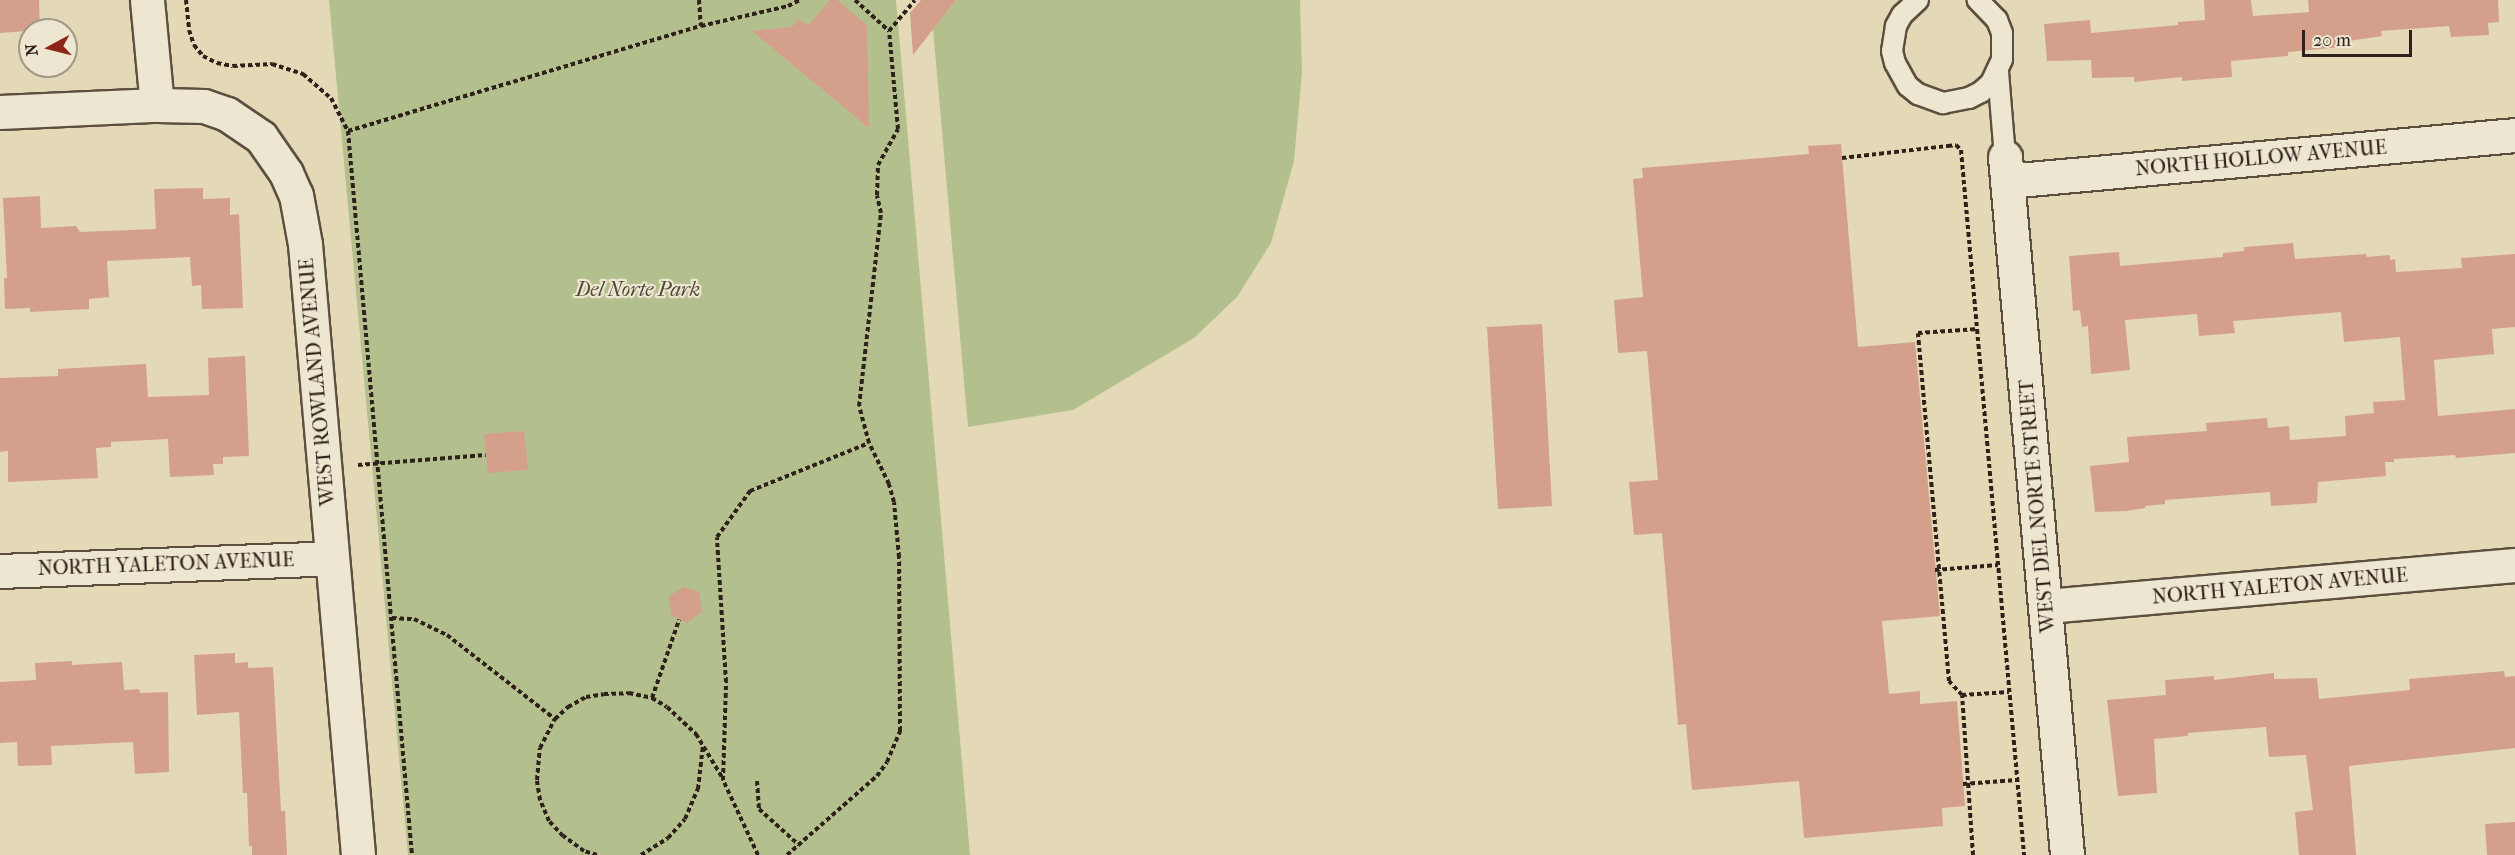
<!DOCTYPE html>
<style>
body{margin:0}
#map{position:relative;width:2515px;height:855px;overflow:hidden;background:#e4d9b6;font-family:"IM FELL French Canon",serif}
div>[style]{position:absolute}
[style*='--x']{left:calc(var(--x)*1px);top:calc(var(--y)*1px);width:calc(var(--w)*1px);rotate:calc(var(--a)*1deg)}
.green>*{inset:0;background:#b4bf8e}
.building>*{inset:0;background:#d5a08b}
.path>*{height:4px;margin-top:-2px;transform-origin:0;background:repeating-linear-gradient(90deg,#2e2119 0 4.5px,transparent 0 7.5px)}
.roads{filter:drop-shadow(2px 0 #5c4f40) drop-shadow(-2px 0 #5c4f40) drop-shadow(0 2px #5c4f40) drop-shadow(0 -2px #5c4f40)}
.service>*{height:20px;margin:-10px;padding:0 10px;transform-origin:10px;border-radius:10px;background:#ede6d0}
.minor>*{height:33px;margin:-16.5px;padding:0 16.5px;transform-origin:16.5px;border-radius:16.5px;background:#ede6d0}
span{translate:-50% -50%;white-space:nowrap;text-align:center;line-height:1.15;-webkit-text-stroke:4.5px #ede6d0;paint-order:stroke}
.street-label{font-size:20px;color:#2e2119}
.park-label{font-size:20px;color:#504836;font-style:italic}
.north{position:absolute;left:18px;top:18px;width:60px;height:60px;box-sizing:border-box;background:#ede6d0;border:2px solid #a19787;border-radius:50%;rotate:263deg;font-size:16px;font-weight:700;line-height:24px;text-align:center;color:#2e2119}
.north::after{content:'';display:block;margin:auto;width:21px;height:27px;background:#8f2418;clip-path:polygon(50% 0,100% 100%,50% 72%,0 100%)}
.scale{position:absolute;left:2302px;top:30px;width:110px;height:27px;box-sizing:border-box;border:3px solid #2e2119;border-top:0;padding-left:8px;font-size:18px;line-height:21px;white-space:nowrap;color:#2e2119;-webkit-text-stroke:4px #ede6d0;paint-order:stroke}
</style>
<div id="map">
<div class="green">
<i style="clip-path:polygon(329px 0,896px 0,970px 855px,408px 855px)"></i>
<i style="clip-path:polygon(956px 0,1300px 0,1302px 72px,1294px 161px,1271px 243px,1237px 297px,1194px 338px,1073px 410px,968px 427px,933px 29px)"></i>
</div>
<div class="building">
<i style="clip-path:polygon(0 0,39px 0,40px 30px,0 33px)"></i>
<i style="clip-path:polygon(830px 0,837px 0,867px 25px,869px 128px,752px 31px,792px 27px,799px 19px,808px 26px)"></i>
<i style="clip-path:polygon(921px 0,956px 0,913px 55px,910px 13px)"></i>
<i style="clip-path:polygon(2204px 0,2251px 0,2253px 16px,2309px 12px,2308px 0,2498px 0,2499px 22px,2488px 23px,2489px 35px,2451px 37px,2449px 26px,2381px 31px,2382px 36px,2342px 42px,2342px 47px,2288px 52px,2288px 56px,2231px 61px,2232px 77px,2182px 81px,2182px 77px,2134px 82px,2134px 77px,2092px 78px,2091px 60px,2047px 61px,2044px 24px,2090px 20px,2091px 33px,2178px 25px,2178px 22px,2205px 20px)"></i>
<i style="clip-path:polygon(1841px 144px,1858px 347px,1915px 342px,1940px 616px,1882px 621px,1889px 694px,1920px 691px,1920px 704px,1957px 701px,1965px 806px,1942px 808px,1943px 826px,1804px 838px,1799px 781px,1692px 790px,1686px 724px,1678px 725px,1662px 533px,1634px 535px,1629px 482px,1658px 480px,1647px 351px,1618px 353px,1614px 300px,1643px 297px,1633px 179px,1643px 178px,1642px 168px,1809px 154px,1808px 146px)"></i>
<i style="clip-path:polygon(203px 188px,203px 199px,230px 198px,230px 215px,239px 214px,243px 308px,202px 309px,201px 285px,192px 286px,190px 257px,107px 261px,109px 297px,89px 299px,89px 309px,30px 312px,30px 308px,5px 309px,4px 278px,7px 278px,3px 198px,40px 196px,41px 228px,76px 226px,80px 232px,156px 229px,154px 189px)"></i>
<i style="clip-path:polygon(2293px 243px,2295px 259px,2366px 254px,2367px 257px,2390px 255px,2390px 260px,2395px 259px,2396px 272px,2462px 268px,2461px 258px,2515px 254px,2515px 327px,2492px 329px,2494px 354px,2434px 360px,2438px 416px,2515px 409px,2515px 453px,2456px 458px,2455px 455px,2394px 459px,2394px 462px,2385px 462px,2386px 476px,2318px 482px,2317px 503px,2271px 506px,2270px 492px,2165px 500px,2165px 504px,2145px 506px,2145px 508px,2127px 511px,2095px 512px,2090px 466px,2129px 462px,2127px 437px,2207px 431px,2206px 423px,2267px 418px,2268px 428px,2289px 426px,2290px 440px,2346px 436px,2345px 416px,2374px 413px,2373px 402px,2405px 400px,2400px 337px,2344px 342px,2341px 312px,2233px 321px,2235px 333px,2199px 336px,2197px 314px,2125px 320px,2130px 370px,2091px 374px,2088px 326px,2082px 327px,2080px 310px,2073px 311px,2069px 256px,2119px 252px,2120px 266px,2223px 257px,2223px 253px,2244px 251px,2244px 247px)"></i>
<i style="clip-path:polygon(1542px 324px,1552px 506px,1498px 509px,1487px 327px)"></i>
<i style="clip-path:polygon(245px 356px,249px 456px,223px 457px,223px 464px,213px 464px,214px 475px,170px 477px,168px 439px,111px 442px,111px 447px,96px 448px,98px 478px,8px 482px,8px 451px,0 452px,0 378px,58px 376px,58px 369px,146px 364px,148px 397px,209px 395px,208px 358px)"></i>
<i style="clip-path:polygon(524px 431px,528px 470px,488px 473px,484px 434px)"></i>
<i style="clip-path:polygon(684px 587px,699px 592px,702px 611px,687px 623px,671px 615px,669px 596px)"></i>
<i style="clip-path:polygon(235px 653px,235px 663px,248px 662px,248px 668px,273px 667px,281px 811px,285px 811px,287px 855px,252px 855px,252px 846px,249px 846px,247px 793px,243px 793px,239px 712px,197px 715px,194px 655px)"></i>
<i style="clip-path:polygon(72px 661px,72px 665px,122px 662px,124px 690px,139px 689px,140px 693px,168px 692px,169px 772px,135px 774px,133px 742px,51px 746px,52px 765px,18px 766px,17px 742px,0 743px,0 682px,36px 680px,35px 663px)"></i>
<i style="clip-path:polygon(2504px 671px,2505px 677px,2515px 676px,2515px 748px,2349px 766px,2356px 855px,2299px 855px,2295px 812px,2313px 810px,2306px 755px,2269px 757px,2266px 727px,2188px 733px,2188px 736px,2154px 739px,2157px 793px,2118px 796px,2107px 700px,2166px 695px,2165px 680px,2214px 676px,2214px 680px,2274px 673px,2274px 679px,2317px 678px,2319px 699px,2410px 690px,2409px 679px)"></i>
<i style="clip-path:polygon(2515px 822px,2515px 855px,2487px 855px,2485px 824px)"></i>
</div>
<div class="path">
<i style="--x:186;--y:0;--w:30;--a:84"></i>
<i style="--x:189;--y:30;--w:16;--a:72"></i>
<i style="--x:194;--y:45;--w:14;--a:51"></i>
<i style="--x:203;--y:56;--w:16;--a:27"></i>
<i style="--x:217;--y:63;--w:16;--a:11"></i>
<i style="--x:233;--y:66;--w:39;--a:-3"></i>
<i style="--x:272;--y:64;--w:33;--a:18"></i>
<i style="--x:303;--y:74;--w:37;--a:41"></i>
<i style="--x:331;--y:98;--w:37;--a:63"></i>
<i style="--x:348;--y:131;--w:727;--a:84.95"></i>
<i style="--x:699;--y:0;--w:26;--a:86"></i>
<i style="--x:855;--y:0;--w:46;--a:42.4"></i>
<i style="--x:348;--y:131;--w:368;--a:-16.6"></i>
<i style="--x:701;--y:26;--w:89;--a:-12.9"></i>
<i style="--x:788;--y:6;--w:13;--a:-27"></i>
<i style="--x:1842;--y:158;--w:107;--a:-6.5"></i>
<i style="--x:1948;--y:146;--w:8;--a:-7"></i>
<i style="--x:1956;--y:145;--w:7;--a:45"></i>
<i style="--x:1961;--y:150;--w:708;--a:84.89"></i>
<i style="--x:358;--y:465;--w:128;--a:-4.5"></i>
<i style="--x:1935;--y:570;--w:63;--a:-4.5"></i>
<i style="--x:392;--y:618;--w:22;--a:3"></i>
<i style="--x:414;--y:619;--w:37;--a:26"></i>
<i style="--x:447;--y:635;--w:137;--a:37.9"></i>
<i style="--x:1962;--y:695;--w:19;--a:-133"></i>
<i style="--x:1949;--y:681;--w:349;--a:-95.1"></i>
<i style="--x:1918;--y:333;--w:60;--a:-3.8"></i>
<i style="--x:652;--y:698;--w:83;--a:-70.9"></i>
<i style="--x:757;--y:781;--w:28;--a:86"></i>
<i style="--x:759;--y:809;--w:54;--a:42"></i>
<i style="--x:1963;--y:784;--w:54;--a:-4.2"></i>
<i style="--x:597;--y:855;--w:14;--a:-163"></i>
<i style="--x:584;--y:851;--w:26;--a:-144"></i>
<i style="--x:563;--y:836;--w:21;--a:-133"></i>
<i style="--x:549;--y:821;--w:23;--a:-113"></i>
<i style="--x:540;--y:800;--w:20;--a:-99"></i>
<i style="--x:537;--y:780;--w:32;--a:-85"></i>
<i style="--x:540;--y:748;--w:33;--a:-63"></i>
<i style="--x:555;--y:719;--w:18;--a:-43"></i>
<i style="--x:568;--y:707;--w:21;--a:-29"></i>
<i style="--x:586;--y:697;--w:18;--a:-9"></i>
<i style="--x:604;--y:694;--w:25;--a:-2"></i>
<i style="--x:629;--y:693;--w:24;--a:12"></i>
<i style="--x:652;--y:698;--w:17;--a:31"></i>
<i style="--x:667;--y:707;--w:40;--a:43"></i>
<i style="--x:696;--y:734;--w:52;--a:59"></i>
<i style="--x:641;--y:855;--w:32;--a:-32"></i>
<i style="--x:668;--y:838;--w:25;--a:-48"></i>
<i style="--x:685;--y:819;--w:33;--a:-67"></i>
<i style="--x:698;--y:789;--w:44;--a:-83.5"></i>
<i style="--x:758;--y:855;--w:83;--a:-115"></i>
<i style="--x:723;--y:780;--w:98;--a:-88.2"></i>
<i style="--x:726;--y:682;--w:145;--a:-93.6"></i>
<i style="--x:717;--y:537;--w:57;--a:-54.3"></i>
<i style="--x:750;--y:491;--w:128;--a:-22"></i>
<i style="--x:787;--y:855;--w:120;--a:-41.3"></i>
<i style="--x:877;--y:776;--w:17;--a:-54"></i>
<i style="--x:887;--y:762;--w:34;--a:-67"></i>
<i style="--x:900;--y:731;--w:174;--a:-90.3"></i>
<i style="--x:899;--y:557;--w:55;--a:-95.2"></i>
<i style="--x:894;--y:502;--w:19;--a:-106"></i>
<i style="--x:889;--y:484;--w:46;--a:-116"></i>
<i style="--x:869;--y:443;--w:38;--a:-105"></i>
<i style="--x:859;--y:406;--w:194;--a:-83.5"></i>
<i style="--x:881;--y:213;--w:18;--a:-103"></i>
<i style="--x:877;--y:195;--w:30;--a:-88"></i>
<i style="--x:878;--y:165;--w:41;--a:-60.9"></i>
<i style="--x:898;--y:129;--w:98;--a:-95.2"></i>
<i style="--x:889;--y:31;--w:40;--a:-50"></i>
<i style="--x:1973;--y:855;--w:160;--a:-93.9"></i>
<i style="--x:1962;--y:695;--w:47;--a:-3.7"></i>
</div>
<div class="roads">
<div class="service">
<i style="--x:1918;--y:0;--w:22;--a:137"></i>
<i style="--x:1902;--y:15;--w:13;--a:119"></i>
<i style="--x:1896;--y:26;--w:25;--a:99"></i>
<i style="--x:1892;--y:51;--w:12;--a:76"></i>
<i style="--x:1895;--y:63;--w:26;--a:61"></i>
<i style="--x:1908;--y:86;--w:13;--a:39"></i>
<i style="--x:1918;--y:94;--w:27;--a:20"></i>
<i style="--x:1943;--y:103;--w:26;--a:-11"></i>
<i style="--x:1969;--y:98;--w:13;--a:-27"></i>
<i style="--x:1981;--y:92;--w:13;--a:-42"></i>
<i style="--x:1991;--y:83;--w:26;--a:-65"></i>
<i style="--x:2002;--y:59;--w:26;--a:-90"></i>
<i style="--x:2002;--y:33;--w:14;--a:-111"></i>
<i style="--x:1997;--y:20;--w:28;--a:-134"></i>
<i style="--x:1998;--y:72;--w:85;--a:85.3"></i>
</div>
<div class="minor">
<i style="--x:147;--y:0;--w:105;--a:84.6"></i>
<i style="--x:0;--y:112;--w:157;--a:-2.6"></i>
<i style="--x:157;--y:105;--w:47;--a:1.2"></i>
<i style="--x:204;--y:106;--w:24;--a:19"></i>
<i style="--x:227;--y:114;--w:41;--a:34.1"></i>
<i style="--x:261;--y:137;--w:44;--a:55.2"></i>
<i style="--x:286;--y:173;--w:24;--a:66"></i>
<i style="--x:296;--y:195;--w:50;--a:79.6"></i>
<i style="--x:305;--y:244;--w:613;--a:85.04"></i>
<i style="--x:2005;--y:157;--w:701;--a:84.92"></i>
<i style="--x:2007;--y:181;--w:510;--a:-5.17"></i>
<i style="--x:0;--y:571;--w:332;--a:-2.2"></i>
<i style="--x:2046;--y:606;--w:471;--a:-5"></i>
</div>
</div>
<div class="street-label">
<span style="left:2261px;top:158px;rotate:-5deg">NORTH HOLLOW AVENUE</span>
<span style="left:317px;top:382px;rotate:-95deg">WEST ROWLAND AVENUE</span>
<span style="left:2037px;top:506px;rotate:-95deg">WEST DEL NORTE STREET</span>
<span style="left:166px;top:564px;rotate:-2deg">NORTH YALETON AVENUE</span>
<span style="left:2280px;top:586px;rotate:-5deg">NORTH YALETON AVENUE</span>
</div>
<div class="park-label">
<span style="left:638px;top:289px">Del Norte Park</span>
</div>
<div class="north">N</div>
<div class="scale">20 m</div>
</div>
